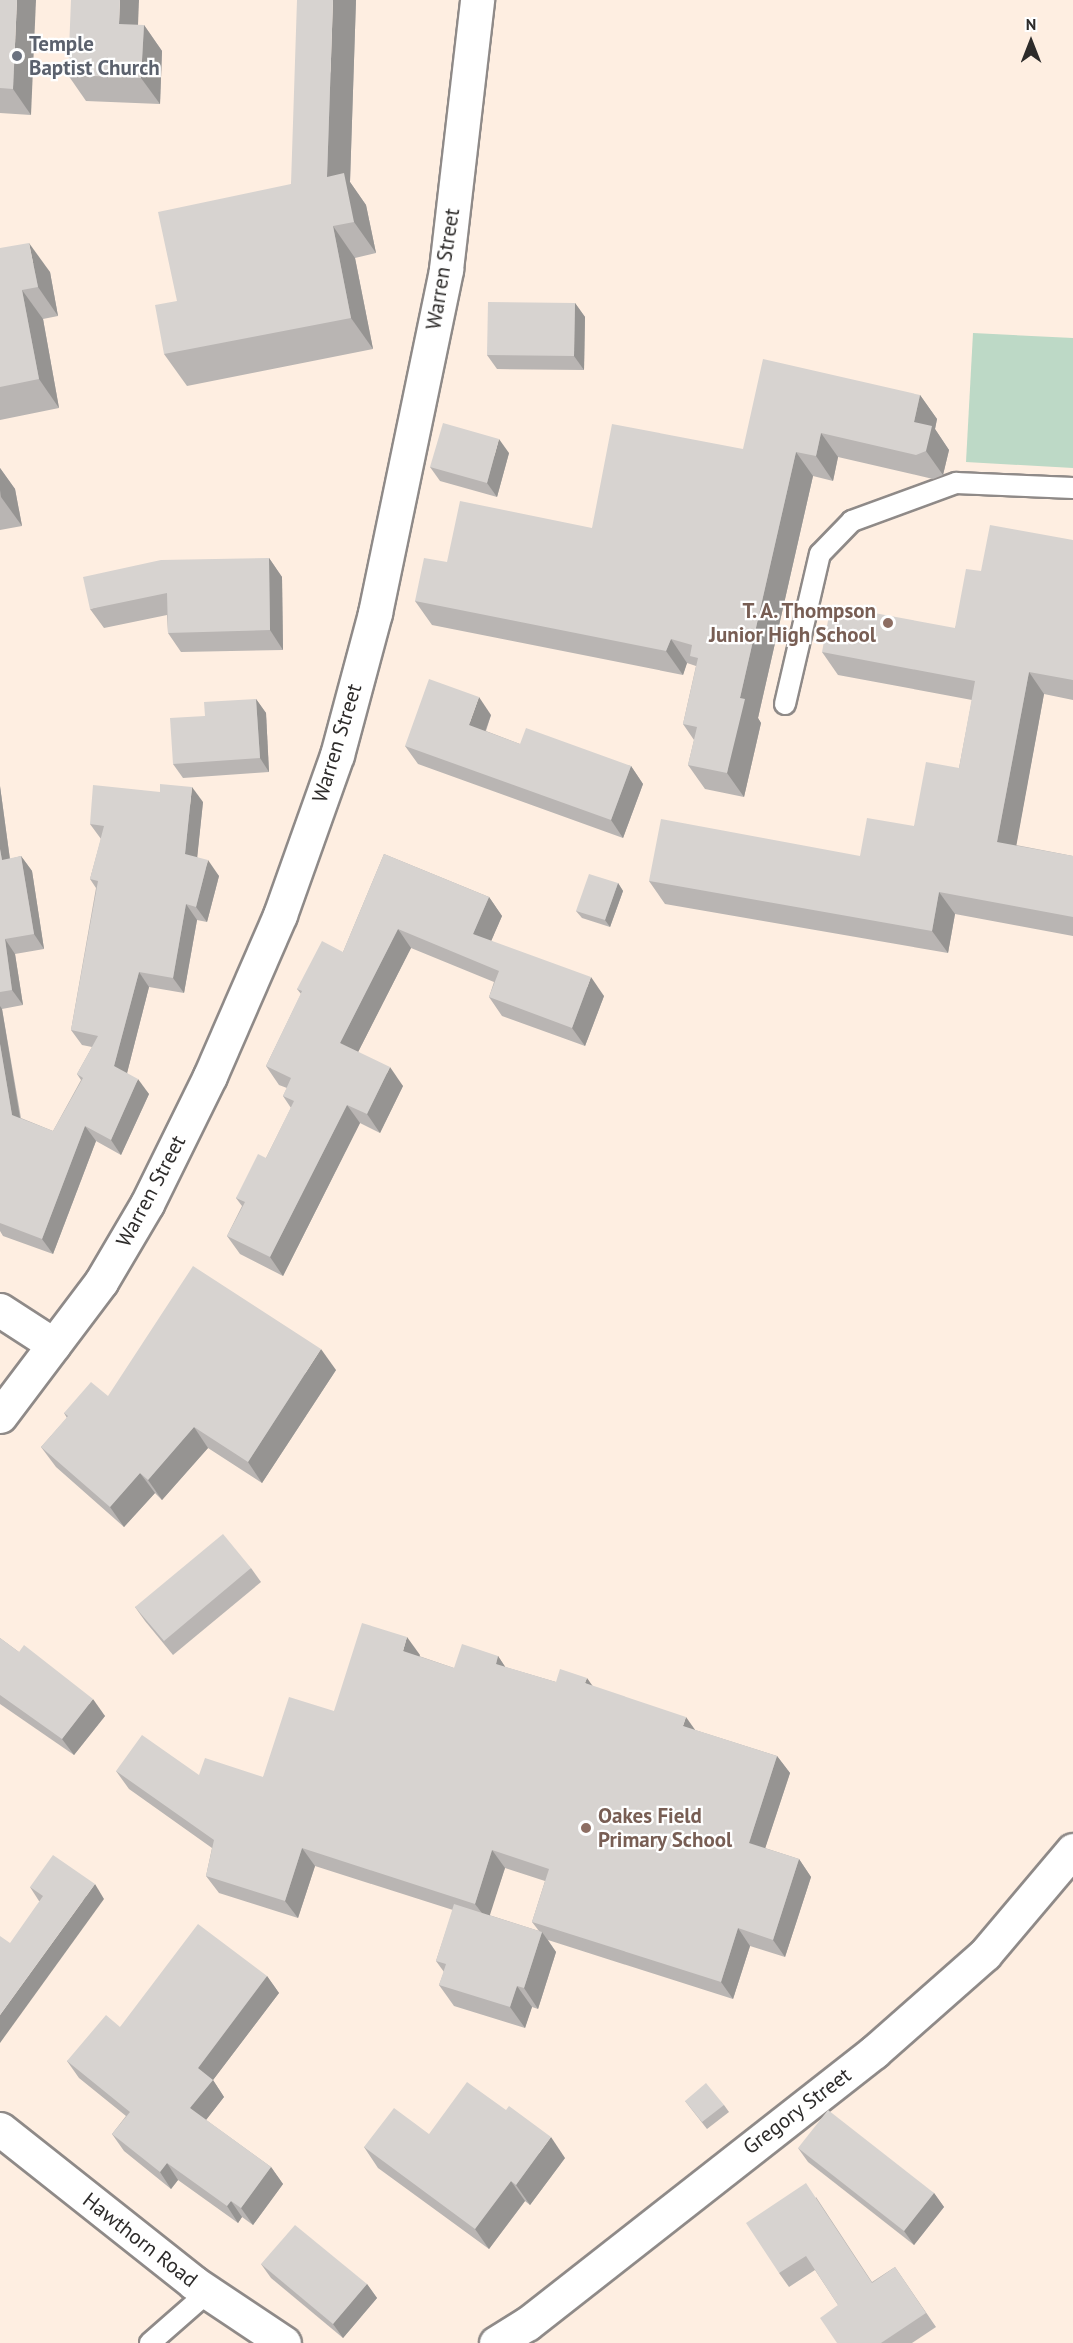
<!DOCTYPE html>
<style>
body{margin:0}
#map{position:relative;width:1073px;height:2343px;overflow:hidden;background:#fffaf8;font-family:"PT Sans",sans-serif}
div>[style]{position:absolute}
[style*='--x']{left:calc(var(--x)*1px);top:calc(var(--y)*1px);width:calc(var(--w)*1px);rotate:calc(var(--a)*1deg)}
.commercial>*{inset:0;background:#feeee1}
.green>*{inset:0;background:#bdd9c6}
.roads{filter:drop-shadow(2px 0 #8f8a88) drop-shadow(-2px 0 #8f8a88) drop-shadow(0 2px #8f8a88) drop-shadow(0 -2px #8f8a88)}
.lane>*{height:20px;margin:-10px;padding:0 10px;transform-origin:10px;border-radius:10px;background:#fff}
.street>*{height:33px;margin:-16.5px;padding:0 16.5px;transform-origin:16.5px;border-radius:16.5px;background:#fff}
.wall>*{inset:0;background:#b9b5b3}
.shaded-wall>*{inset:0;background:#969492}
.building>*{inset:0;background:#d7d3d0}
.dots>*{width:16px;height:16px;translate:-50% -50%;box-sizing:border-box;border:3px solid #fff;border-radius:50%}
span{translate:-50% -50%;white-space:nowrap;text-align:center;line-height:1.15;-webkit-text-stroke:4.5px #fff;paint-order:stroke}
.worship-label{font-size:21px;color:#5b616d;font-weight:700}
.left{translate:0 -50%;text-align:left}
.street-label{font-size:21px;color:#2d2b2a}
.education-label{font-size:21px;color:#785e54;font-weight:700}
.right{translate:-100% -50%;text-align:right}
.north{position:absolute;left:1001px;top:12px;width:60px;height:60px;-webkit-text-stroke:4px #fff;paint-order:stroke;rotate:0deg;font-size:16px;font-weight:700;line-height:24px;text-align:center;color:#2d2b2a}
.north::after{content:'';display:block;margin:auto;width:21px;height:27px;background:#2d2b2a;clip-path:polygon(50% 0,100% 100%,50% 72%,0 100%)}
</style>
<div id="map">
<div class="commercial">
<i style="clip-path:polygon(0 0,1073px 0,1073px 2343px,0 2343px)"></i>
</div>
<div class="green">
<i style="clip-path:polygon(973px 333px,1073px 338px,1073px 468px,966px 462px)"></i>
</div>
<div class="roads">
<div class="lane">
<i style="--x:785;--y:704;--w:154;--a:-76.9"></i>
<i style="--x:820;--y:554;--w:46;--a:-45.9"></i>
<i style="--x:852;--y:521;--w:111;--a:-20.1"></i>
<i style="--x:956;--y:483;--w:117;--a:2.4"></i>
<i style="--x:150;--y:2343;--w:77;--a:-41.3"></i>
</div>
<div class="street">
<i style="--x:0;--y:1310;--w:64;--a:32.9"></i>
<i style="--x:0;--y:1416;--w:168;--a:-53"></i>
<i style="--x:101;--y:1282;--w:91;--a:-59.5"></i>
<i style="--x:147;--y:1204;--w:143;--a:-63.8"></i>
<i style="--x:210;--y:1076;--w:176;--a:-66.5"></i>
<i style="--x:280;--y:915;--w:170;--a:-70.4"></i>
<i style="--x:337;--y:755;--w:147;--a:-75"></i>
<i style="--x:375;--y:613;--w:351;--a:-78.3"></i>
<i style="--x:446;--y:269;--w:271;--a:-83.4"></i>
<i style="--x:0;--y:2129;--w:248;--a:38.4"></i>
<i style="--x:194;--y:2283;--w:108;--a:33.7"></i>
<i style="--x:496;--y:2343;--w:36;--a:-32"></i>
<i style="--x:527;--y:2324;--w:441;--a:-38.1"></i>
<i style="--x:874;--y:2052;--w:148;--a:-41.4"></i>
<i style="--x:985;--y:1954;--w:136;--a:-49.8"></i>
</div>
</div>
<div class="wall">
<i style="clip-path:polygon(0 0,31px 115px,0 113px)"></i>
<i style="clip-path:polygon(356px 0,350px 182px,366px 205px,376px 253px,355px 258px,373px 349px,187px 386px,164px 354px,177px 301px,291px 184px)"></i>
<i style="clip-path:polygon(138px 25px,144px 25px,162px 51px,160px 104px,86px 101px,68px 75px)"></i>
<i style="clip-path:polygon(0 248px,50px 272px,58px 316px,43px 319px,59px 408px,0 420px)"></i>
<i style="clip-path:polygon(575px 303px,585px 317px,584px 370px,497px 369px,487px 355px)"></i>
<i style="clip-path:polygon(920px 395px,937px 419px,935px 429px,949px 450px,943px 475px,933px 479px,838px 457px,833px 481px,813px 476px,758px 718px,761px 723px,744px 797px,705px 789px,688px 765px,694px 740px,683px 724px,696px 666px,687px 663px,683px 675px,432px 625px,415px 601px,447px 562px,592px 528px,743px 449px)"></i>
<i style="clip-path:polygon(509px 453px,497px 497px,440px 481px,430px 467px)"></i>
<i style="clip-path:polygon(0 468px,15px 489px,22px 526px,0 530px)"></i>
<i style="clip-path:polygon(1073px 540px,1073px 700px,1044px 694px,1016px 845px,1073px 856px,1073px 936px,955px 914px,948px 953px,665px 904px,649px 881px,860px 856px,914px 826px,959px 768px,972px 700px,838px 675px,822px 652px,955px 628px,981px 571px)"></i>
<i style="clip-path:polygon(269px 558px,282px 577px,283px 650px,181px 652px,168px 633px,167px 615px,104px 628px,90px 609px)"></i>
<i style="clip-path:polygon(256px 699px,266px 713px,269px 772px,183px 778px,173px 764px,205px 716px)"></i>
<i style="clip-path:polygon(491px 715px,486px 731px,520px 744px,631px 766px,643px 784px,623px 838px,418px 764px,405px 746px)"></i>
<i style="clip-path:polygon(0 786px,10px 859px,21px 856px,32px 871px,44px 949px,15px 954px,23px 1005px,2px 1009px,21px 1118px,53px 1131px,81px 1080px,77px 1074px,92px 1047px,82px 1045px,71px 1030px,96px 888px,90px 879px,101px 839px,90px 824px,203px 802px,197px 857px,219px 876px,207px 922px,197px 920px,184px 993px,149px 987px,127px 1073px,149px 1094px,121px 1155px,96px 1141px,53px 1254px,3px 1236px,0 1231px)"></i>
<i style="clip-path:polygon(384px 854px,489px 897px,502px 916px,491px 941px,604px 996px,585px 1046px,502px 1016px,489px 997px,494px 982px,411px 948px,358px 1052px,403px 1086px,380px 1133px,360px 1123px,283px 1276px,240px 1254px,227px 1236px,242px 1206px,236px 1198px,266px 1158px,291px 1108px,283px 1096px,287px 1088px,279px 1085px,266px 1066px,301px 994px,297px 989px,343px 952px)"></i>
<i style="clip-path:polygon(618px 883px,623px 891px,610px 927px,582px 918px,576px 911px)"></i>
<i style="clip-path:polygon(336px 1370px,262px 1483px,208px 1448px,162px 1500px,155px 1493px,124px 1527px,56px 1467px,41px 1447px,67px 1418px,64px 1413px,108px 1396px)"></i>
<i style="clip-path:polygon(251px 1568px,261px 1582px,173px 1655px,145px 1621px,135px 1607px)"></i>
<i style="clip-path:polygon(0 1638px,105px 1716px,74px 1755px,0 1704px)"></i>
<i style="clip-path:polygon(evenodd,420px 1655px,419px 1656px,454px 1668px,498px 1656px,505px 1667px,556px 1682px,592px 1686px,695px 1730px,777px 1756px,790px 1773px,765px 1848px,799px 1859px,811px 1877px,785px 1957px,750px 1946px,733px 1999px,548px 1940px,556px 1952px,538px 2009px,532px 2007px,525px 2028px,454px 2006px,439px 1985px,444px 1972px,436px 1961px,453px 1910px,315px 1866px,298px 1918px,219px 1893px,206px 1876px,212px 1848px,129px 1789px,116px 1771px,199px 1775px,263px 1777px,334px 1711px,420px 1655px,505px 1868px,545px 1881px,532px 1922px,539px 1931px,489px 1915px,505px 1868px)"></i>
<i style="clip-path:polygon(30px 1887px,104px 1899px,39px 1901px)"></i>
<i style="clip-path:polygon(267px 1976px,279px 1993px,213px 2080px,224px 2097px,206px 2120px,271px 2167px,283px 2184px,253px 2225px,242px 2217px,238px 2223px,178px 2180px,171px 2189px,124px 2151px,112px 2134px,126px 2116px,79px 2078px,67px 2061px,120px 2027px)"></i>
<i style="clip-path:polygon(685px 2101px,724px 2105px,729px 2112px,707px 2129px)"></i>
<i style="clip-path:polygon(429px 2134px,565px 2158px,530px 2205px,525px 2201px,489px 2249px,378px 2168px,364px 2147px)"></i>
<i style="clip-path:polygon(798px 2148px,934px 2193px,944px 2207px,914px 2245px,808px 2162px)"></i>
<i style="clip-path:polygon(816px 2197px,872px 2282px,895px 2267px,936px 2327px,912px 2343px,837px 2343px,838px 2305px,815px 2270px,789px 2287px,779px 2273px)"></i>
<i style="clip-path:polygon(261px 2264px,367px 2284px,377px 2298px,343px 2338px,271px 2278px)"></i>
</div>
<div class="shaded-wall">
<i style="clip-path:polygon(17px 0,36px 0,31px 115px,13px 89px)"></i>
<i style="clip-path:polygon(120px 0,139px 0,137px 50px,119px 24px)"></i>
<i style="clip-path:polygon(333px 0,356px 0,350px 182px,366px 205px,376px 253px,354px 222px,327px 177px)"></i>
<i style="clip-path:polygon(144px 25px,162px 51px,160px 104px,141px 78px)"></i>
<i style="clip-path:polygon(333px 226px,355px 258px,373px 349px,351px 318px)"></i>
<i style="clip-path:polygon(29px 243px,50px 272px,58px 316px,38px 287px)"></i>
<i style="clip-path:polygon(22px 290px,43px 319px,59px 408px,39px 379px)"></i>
<i style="clip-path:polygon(575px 303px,585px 317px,584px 370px,574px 356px)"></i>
<i style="clip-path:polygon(920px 395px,937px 419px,935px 429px,949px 450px,943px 475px,926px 451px,914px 422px)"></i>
<i style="clip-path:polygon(821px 433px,838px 457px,833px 481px,816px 456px)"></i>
<i style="clip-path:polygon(499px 439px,509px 453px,497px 497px,487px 483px)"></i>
<i style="clip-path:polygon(796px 452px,813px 476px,758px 718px,761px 723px,744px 797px,727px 773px,740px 698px)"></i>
<i style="clip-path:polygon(0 468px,15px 489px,22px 526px,1px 497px,0 490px)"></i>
<i style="clip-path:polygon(269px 558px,282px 577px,283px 650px,270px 630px)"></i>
<i style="clip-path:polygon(671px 639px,687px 663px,683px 675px,666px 651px)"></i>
<i style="clip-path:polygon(1029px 672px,1044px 694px,1013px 864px,997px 842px)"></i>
<i style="clip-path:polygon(479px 697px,491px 715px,481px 743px,469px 725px)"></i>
<i style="clip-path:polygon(256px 699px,266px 713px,269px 772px,260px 758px)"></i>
<i style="clip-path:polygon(631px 766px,643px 784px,623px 838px,611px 820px)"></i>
<i style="clip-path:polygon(0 786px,12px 875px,2px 860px,0 849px)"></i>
<i style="clip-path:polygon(192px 787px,203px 802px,196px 869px,185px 854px)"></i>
<i style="clip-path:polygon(21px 856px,32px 871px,44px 949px,34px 934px)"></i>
<i style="clip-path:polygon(208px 860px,219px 876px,207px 922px,196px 907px)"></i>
<i style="clip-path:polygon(618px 883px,623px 891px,610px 927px,605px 920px)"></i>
<i style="clip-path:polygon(939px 892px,955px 914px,948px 953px,932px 931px)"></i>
<i style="clip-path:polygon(489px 897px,502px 916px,486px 953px,473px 934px)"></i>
<i style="clip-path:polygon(186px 904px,197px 920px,184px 993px,173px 978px)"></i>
<i style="clip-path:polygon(398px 929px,411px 948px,353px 1062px,340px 1043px)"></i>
<i style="clip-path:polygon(5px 939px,15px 954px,23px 1005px,12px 990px)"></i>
<i style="clip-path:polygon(139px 972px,149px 987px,125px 1081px,114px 1066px)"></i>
<i style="clip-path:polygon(591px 977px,604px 996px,585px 1046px,572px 1028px)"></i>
<i style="clip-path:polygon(0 1006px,2px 1009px,22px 1130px,12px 1115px,0 1044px)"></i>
<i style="clip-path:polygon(390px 1067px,403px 1086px,380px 1133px,367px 1114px)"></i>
<i style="clip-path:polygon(138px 1079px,149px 1094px,121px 1155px,111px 1140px)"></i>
<i style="clip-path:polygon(347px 1105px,360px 1123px,283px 1276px,270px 1257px)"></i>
<i style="clip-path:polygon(85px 1126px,96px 1141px,53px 1254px,42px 1239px)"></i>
<i style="clip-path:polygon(321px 1349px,336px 1370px,262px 1483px,248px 1462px)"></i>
<i style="clip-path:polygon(194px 1427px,208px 1448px,162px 1500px,148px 1480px)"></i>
<i style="clip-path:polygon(140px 1473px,155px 1493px,124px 1527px,110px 1507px)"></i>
<i style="clip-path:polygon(407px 1637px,420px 1655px,415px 1668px,403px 1651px)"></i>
<i style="clip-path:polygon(498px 1656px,510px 1674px,496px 1664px)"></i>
<i style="clip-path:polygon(587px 1678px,599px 1695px,585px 1683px)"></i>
<i style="clip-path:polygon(93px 1699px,105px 1716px,74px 1755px,62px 1739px)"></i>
<i style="clip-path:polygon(686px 1717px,698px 1734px,683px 1726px)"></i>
<i style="clip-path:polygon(777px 1756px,790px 1773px,761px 1861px,749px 1843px)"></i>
<i style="clip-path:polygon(302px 1848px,315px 1866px,298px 1918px,285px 1901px)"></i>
<i style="clip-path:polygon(492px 1850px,505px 1868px,488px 1921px,475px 1904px)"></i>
<i style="clip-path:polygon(799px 1859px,811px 1877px,785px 1957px,773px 1940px)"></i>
<i style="clip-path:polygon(95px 1884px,104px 1899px,0 2043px,0 2015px)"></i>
<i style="clip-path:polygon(738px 1928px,750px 1946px,733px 1999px,721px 1982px)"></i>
<i style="clip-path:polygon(542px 1932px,556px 1952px,538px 2009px,524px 1988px)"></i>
<i style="clip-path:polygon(267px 1976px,279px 1993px,213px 2080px,224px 2097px,202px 2125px,190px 2108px,198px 2068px)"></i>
<i style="clip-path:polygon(517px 1986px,532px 2007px,525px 2028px,510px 2007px)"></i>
<i style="clip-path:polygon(551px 2137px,565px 2158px,530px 2205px,516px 2185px)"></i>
<i style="clip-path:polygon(167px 2163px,178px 2180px,171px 2189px,160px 2172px)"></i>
<i style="clip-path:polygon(271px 2167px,283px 2184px,253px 2225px,241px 2208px)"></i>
<i style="clip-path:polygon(511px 2181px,525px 2201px,489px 2249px,475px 2229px)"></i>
<i style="clip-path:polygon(934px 2193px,944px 2207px,914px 2245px,904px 2231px)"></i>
<i style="clip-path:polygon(231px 2201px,242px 2217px,238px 2223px,227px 2206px)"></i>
<i style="clip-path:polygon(367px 2284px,377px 2298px,343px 2338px,333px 2324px)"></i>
</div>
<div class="building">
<i style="clip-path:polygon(0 0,17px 0,13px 89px,0 88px)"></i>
<i style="clip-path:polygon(71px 0,120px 0,119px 24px,144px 25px,141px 78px,68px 75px)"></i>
<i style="clip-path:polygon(297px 0,333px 0,327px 177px,344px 173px,354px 222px,333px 226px,351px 318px,164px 354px,155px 305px,177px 301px,158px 212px,291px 184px)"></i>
<i style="clip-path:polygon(29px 243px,38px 287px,22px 290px,39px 379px,0 387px,0 248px)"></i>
<i style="clip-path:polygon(488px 302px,575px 303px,574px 356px,487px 355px)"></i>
<i style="clip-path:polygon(763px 359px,920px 395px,914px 422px,932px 426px,926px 451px,916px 455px,821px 433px,816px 456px,796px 452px,740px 698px,745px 699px,727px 773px,688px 765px,697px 727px,683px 724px,698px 658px,690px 656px,692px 645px,671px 639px,666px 651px,415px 601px,424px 558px,447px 562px,460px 501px,592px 528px,612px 424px,743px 449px)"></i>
<i style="clip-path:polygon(443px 423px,499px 439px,487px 483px,430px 467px)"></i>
<i style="clip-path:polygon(990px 525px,1073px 540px,1073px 680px,1029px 672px,997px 842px,1073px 856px,1073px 917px,939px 892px,932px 931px,649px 881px,661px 819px,860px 856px,867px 818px,914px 826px,926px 762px,959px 768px,975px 681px,822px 652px,831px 605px,955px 628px,966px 569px,981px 571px)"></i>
<i style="clip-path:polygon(269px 558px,270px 630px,168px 633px,167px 593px,90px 609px,83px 577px,161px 560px)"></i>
<i style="clip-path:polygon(429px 679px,479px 697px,469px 725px,520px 744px,526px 728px,631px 766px,611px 820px,405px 746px)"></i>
<i style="clip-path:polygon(256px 699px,260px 758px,173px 764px,170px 718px,205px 716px,204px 702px)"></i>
<i style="clip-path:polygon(160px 784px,192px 787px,185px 854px,208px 860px,196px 907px,186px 904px,173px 978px,139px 972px,114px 1066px,138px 1079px,111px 1140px,85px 1126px,42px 1239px,0 1223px,0 1044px,12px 1115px,53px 1131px,83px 1078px,77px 1074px,98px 1036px,71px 1030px,98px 881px,90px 879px,104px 826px,90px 824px,93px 785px,160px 792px)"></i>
<i style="clip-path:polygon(0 849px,2px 860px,21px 856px,34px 934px,5px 939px,12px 990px,0 992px)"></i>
<i style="clip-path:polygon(384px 854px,489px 897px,473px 934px,591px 977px,572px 1028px,489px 997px,499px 971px,398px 929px,340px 1043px,390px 1067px,367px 1114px,347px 1105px,270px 1257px,227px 1236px,245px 1202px,236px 1198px,258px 1154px,266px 1158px,294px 1101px,283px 1096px,291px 1078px,266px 1066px,302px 991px,297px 989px,322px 941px,343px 952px)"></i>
<i style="clip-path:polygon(589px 874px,618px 883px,605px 920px,576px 911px)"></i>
<i style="clip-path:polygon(193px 1266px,321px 1349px,248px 1462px,194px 1427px,148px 1480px,140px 1473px,110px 1507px,41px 1447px,68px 1416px,64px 1413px,91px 1382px,108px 1396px)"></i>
<i style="clip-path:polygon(223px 1534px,251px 1568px,164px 1641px,135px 1607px)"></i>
<i style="clip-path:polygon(362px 1623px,407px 1637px,403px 1651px,454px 1668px,462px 1644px,498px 1656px,496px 1664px,556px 1682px,560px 1669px,587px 1678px,585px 1683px,686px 1717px,683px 1726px,777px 1756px,749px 1843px,799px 1859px,773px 1940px,738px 1928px,721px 1982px,532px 1922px,549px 1869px,492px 1850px,475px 1904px,302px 1848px,285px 1901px,206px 1876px,214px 1840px,116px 1771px,142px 1735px,199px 1775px,205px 1758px,263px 1777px,289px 1697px,334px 1711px)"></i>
<i style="clip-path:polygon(0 1638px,19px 1652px,24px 1645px,93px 1699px,62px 1739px,0 1695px)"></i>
<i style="clip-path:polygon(53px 1855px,95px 1884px,0 2015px,0 1936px,10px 1943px,43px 1896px,30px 1887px)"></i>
<i style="clip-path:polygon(454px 1904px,542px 1932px,524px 1988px,517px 1986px,510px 2007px,439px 1985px,446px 1964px,436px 1961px)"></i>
<i style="clip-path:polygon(198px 1924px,267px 1976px,198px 2068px,213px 2080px,190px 2108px,271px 2167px,241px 2208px,231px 2201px,227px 2206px,167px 2163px,160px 2172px,112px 2134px,130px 2112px,67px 2061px,106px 2015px,120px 2027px)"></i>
<i style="clip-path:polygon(467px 2082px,506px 2110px,509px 2106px,551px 2137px,516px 2185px,511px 2181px,475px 2229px,364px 2147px,394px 2108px,429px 2134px)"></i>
<i style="clip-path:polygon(706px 2083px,724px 2105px,702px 2122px,685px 2101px)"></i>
<i style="clip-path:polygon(828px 2110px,934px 2193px,904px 2231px,798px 2148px)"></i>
<i style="clip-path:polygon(806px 2183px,872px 2283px,895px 2267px,926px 2313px,881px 2343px,837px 2343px,820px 2318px,838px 2305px,806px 2256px,779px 2273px,746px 2223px)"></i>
<i style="clip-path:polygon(295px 2225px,367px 2284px,333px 2324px,261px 2264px)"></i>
</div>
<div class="dots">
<i style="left:17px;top:56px;background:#6b7280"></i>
<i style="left:888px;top:623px;background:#8d6e63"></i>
<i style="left:586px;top:1828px;background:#8d6e63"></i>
</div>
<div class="worship-label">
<span class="left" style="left:29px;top:56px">Temple<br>Baptist Church</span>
</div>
<div class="street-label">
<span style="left:443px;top:269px;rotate:-81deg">Warren Street</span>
<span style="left:337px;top:743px;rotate:-73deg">Warren Street</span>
<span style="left:151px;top:1191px;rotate:-62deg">Warren Street</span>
<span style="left:797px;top:2111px;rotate:-37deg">Gregory Street</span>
<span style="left:140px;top:2240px;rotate:38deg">Hawthorn Road</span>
</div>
<div class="education-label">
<span class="right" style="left:876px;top:623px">T. A. Thompson<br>Junior High School</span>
<span class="left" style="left:598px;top:1828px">Oakes Field<br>Primary School</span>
</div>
<div class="north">N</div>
</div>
